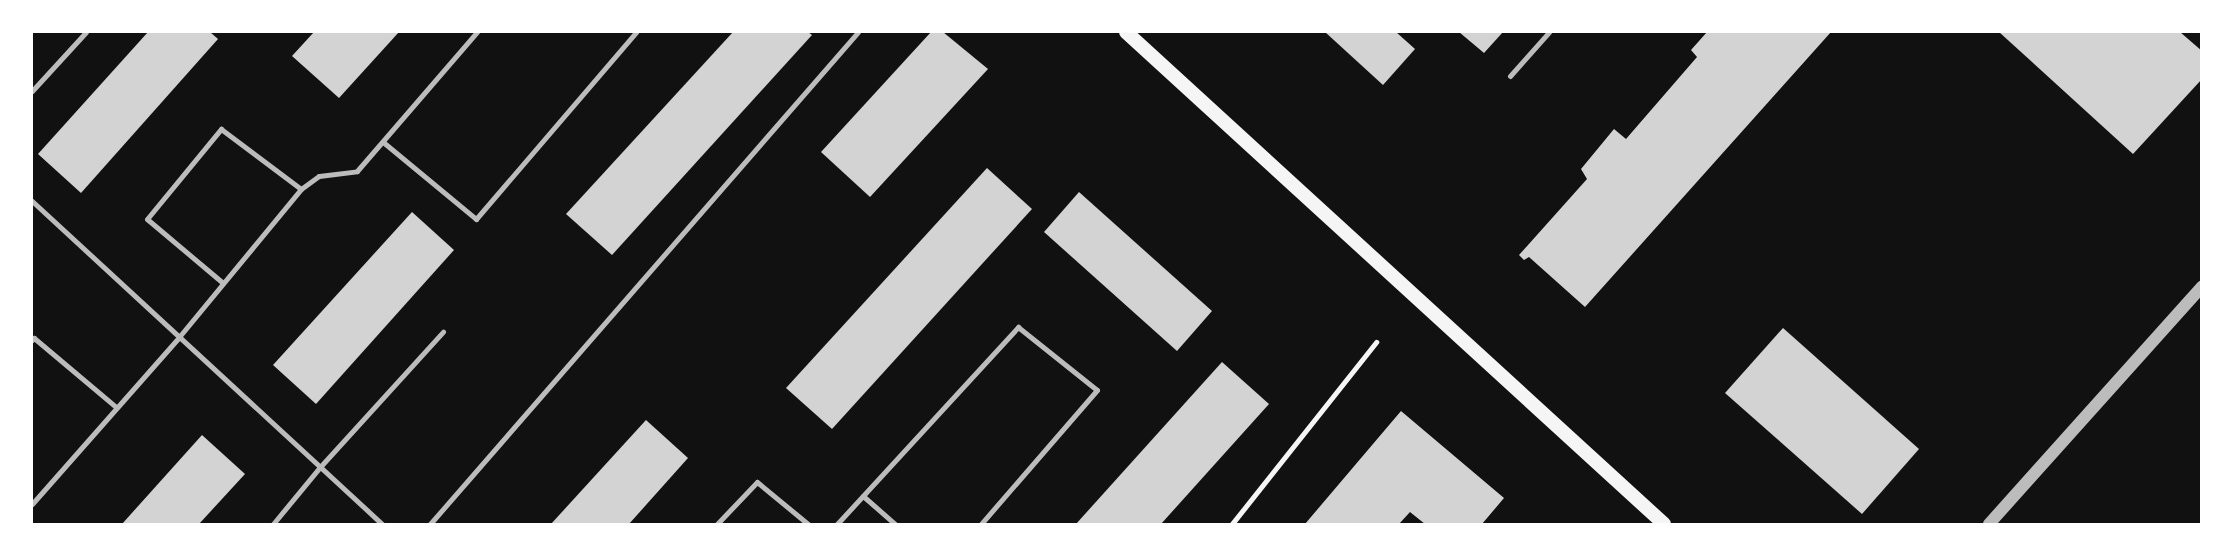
<!DOCTYPE html>
<style>
body{margin:0}
#map{position:relative;width:2233px;height:556px;overflow:hidden;background:#111;font-family:"Exo 2",sans-serif}
div>[style]{position:absolute}
[style*='--x']{left:calc(var(--x)*1px);top:calc(var(--y)*1px);width:calc(var(--w)*1px);rotate:calc(var(--a)*1deg)}
.building>*{inset:0;background:#d3d3d3}
.path>*{height:4.5px;margin:-2.25px;padding:0 2.25px;transform-origin:2.25px;border-radius:2.25px;background:#f5f5f5}
.service>*{height:5px;margin:-2.5px;padding:0 2.5px;transform-origin:2.5px;border-radius:2.5px;background:#bcbcbc}
.tertiary>*{height:12px;margin:-6px;padding:0 6px;transform-origin:6px;border-radius:6px;background:#bcbcbc}
.secondary>*{height:14px;margin:-7px;padding:0 7px;transform-origin:7px;border-radius:7px;background:#f5f5f5}
span{translate:-50% -50%;white-space:nowrap;text-align:center;line-height:1.15;-webkit-text-stroke:5px #fff;paint-order:stroke}
.frame{position:absolute;inset:0;border:33px solid #fff;pointer-events:none}
</style>
<div id="map">
<div class="building">
<i style="clip-path:polygon(148px 32px,210px 32px,218px 39px,81px 193px,38px 154px)"></i>
<i style="clip-path:polygon(314px 32px,399px 32px,339px 98px,292px 56px)"></i>
<i style="clip-path:polygon(733px 32px,808px 32px,812px 35px,612px 255px,566px 214px)"></i>
<i style="clip-path:polygon(931px 32px,943px 32px,988px 69px,870px 197px,821px 152px)"></i>
<i style="clip-path:polygon(1325px 32px,1396px 32px,1415px 49px,1383px 85px)"></i>
<i style="clip-path:polygon(1459px 32px,1503px 32px,1484px 53px)"></i>
<i style="clip-path:polygon(1707px 32px,1831px 32px,1585px 307px,1529px 257px,1524px 260px,1519px 255px,1587px 179px,1581px 169px,1614px 129px,1626px 139px,1697px 57px,1691px 50px)"></i>
<i style="clip-path:polygon(1999px 32px,2180px 32px,2202px 51px,2202px 79px,2133px 154px)"></i>
<i style="clip-path:polygon(987px 168px,1032px 209px,832px 429px,786px 388px)"></i>
<i style="clip-path:polygon(1079px 192px,1212px 311px,1177px 351px,1044px 232px)"></i>
<i style="clip-path:polygon(412px 212px,454px 250px,316px 404px,273px 365px)"></i>
<i style="clip-path:polygon(1783px 328px,1919px 449px,1862px 514px,1725px 393px)"></i>
<i style="clip-path:polygon(1222px 362px,1269px 404px,1161px 524px,1076px 524px)"></i>
<i style="clip-path:polygon(1401px 411px,1504px 498px,1482px 524px,1425px 524px,1410px 512px,1399px 524px,1305px 524px)"></i>
<i style="clip-path:polygon(646px 420px,688px 458px,629px 524px,551px 524px)"></i>
<i style="clip-path:polygon(202px 435px,245px 474px,199px 524px,122px 524px)"></i>
</div>
<div class="path">
<i style="--x:1232;--y:524;--w:232;--a:-51.6"></i>
</div>
<div class="service">
<i style="--x:1510;--y:76;--w:59;--a:-48.4"></i>
<i style="--x:32;--y:91;--w:80;--a:-47.5"></i>
<i style="--x:383;--y:142;--w:121;--a:39.6"></i>
<i style="--x:476;--y:219;--w:246;--a:-49.4"></i>
<i style="--x:32;--y:201;--w:476;--a:42.7"></i>
<i style="--x:223;--y:283;--w:99;--a:-139.9"></i>
<i style="--x:147;--y:219;--w:117;--a:-50.6"></i>
<i style="--x:221;--y:129;--w:100;--a:36.9"></i>
<i style="--x:32;--y:340;--w:3;--a:-45"></i>
<i style="--x:34;--y:338;--w:107;--a:40.1"></i>
<i style="--x:863;--y:496;--w:43;--a:41.2"></i>
<i style="--x:32;--y:504;--w:222;--a:-48.6"></i>
<i style="--x:179;--y:337;--w:192;--a:-50.5"></i>
<i style="--x:301;--y:189;--w:22;--a:-36"></i>
<i style="--x:319;--y:176;--w:38;--a:-7"></i>
<i style="--x:357;--y:171;--w:184;--a:-49.2"></i>
<i style="--x:273;--y:524;--w:74;--a:-50.5"></i>
<i style="--x:320;--y:467;--w:183;--a:-47.7"></i>
<i style="--x:430;--y:524;--w:652;--a:-48.98"></i>
<i style="--x:717;--y:524;--w:58;--a:-46.4"></i>
<i style="--x:757;--y:482;--w:66;--a:39.5"></i>
<i style="--x:837;--y:524;--w:268;--a:-47.4"></i>
<i style="--x:1018;--y:327;--w:101;--a:38.6"></i>
<i style="--x:1097;--y:390;--w:177;--a:130.9"></i>
</div>
<div class="tertiary">
<i style="--x:1989;--y:524;--w:319;--a:-48.1"></i>
</div>
<div class="secondary">
<i style="--x:1126;--y:32;--w:729;--a:42.44"></i>
</div>
<div class="frame"></div>
</div>
